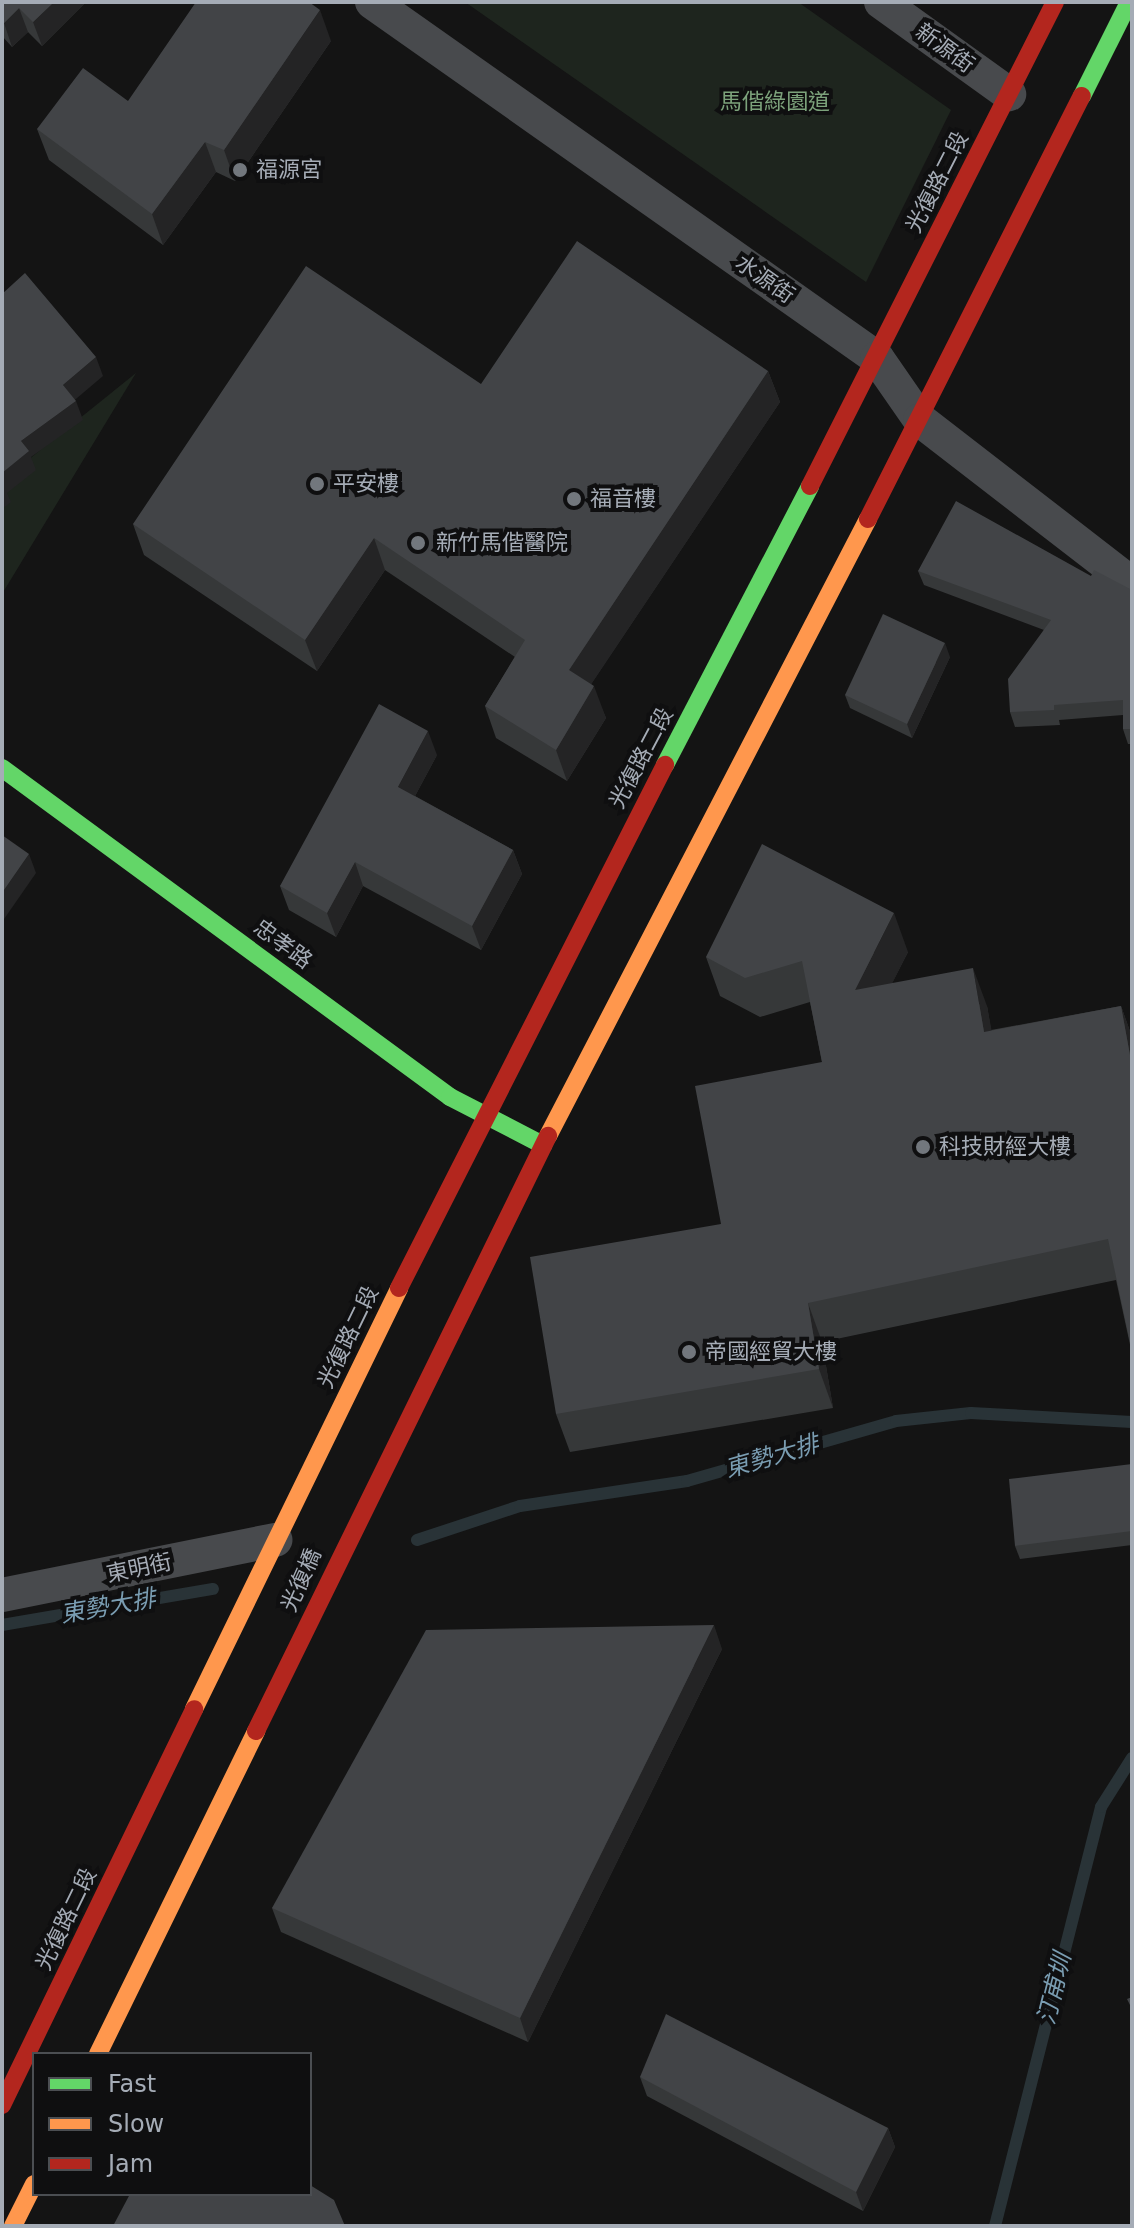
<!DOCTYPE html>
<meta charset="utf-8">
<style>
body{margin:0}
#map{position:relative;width:1134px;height:2228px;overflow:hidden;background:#141414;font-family:"DejaVu Sans","Noto Sans TC",sans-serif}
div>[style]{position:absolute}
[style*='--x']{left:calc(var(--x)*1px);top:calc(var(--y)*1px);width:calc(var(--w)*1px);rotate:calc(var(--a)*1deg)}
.green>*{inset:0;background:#1e251e}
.stream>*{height:12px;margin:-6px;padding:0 6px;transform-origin:6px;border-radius:6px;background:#293337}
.street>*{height:34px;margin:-17px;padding:0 17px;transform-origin:17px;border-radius:17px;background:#484a4d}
.fast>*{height:18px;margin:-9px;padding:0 9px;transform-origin:9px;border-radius:9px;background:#63d668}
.slow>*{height:18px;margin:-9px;padding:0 9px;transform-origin:9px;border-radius:9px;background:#ff974d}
.jam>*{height:18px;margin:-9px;padding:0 9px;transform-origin:9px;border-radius:9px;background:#b3261e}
.wall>*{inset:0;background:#363839}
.shaded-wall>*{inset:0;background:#242425}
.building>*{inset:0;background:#424447}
.dots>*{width:22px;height:22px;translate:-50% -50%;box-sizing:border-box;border:4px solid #0f0f10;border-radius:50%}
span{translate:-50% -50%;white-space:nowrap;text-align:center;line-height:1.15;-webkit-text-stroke:8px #0f0f10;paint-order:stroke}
.street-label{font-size:22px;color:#a5acb6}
.park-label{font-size:22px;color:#7ca27b}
.poi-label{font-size:22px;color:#a5acb6}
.left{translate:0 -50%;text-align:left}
.water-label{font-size:24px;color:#7a9db2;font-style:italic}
.frame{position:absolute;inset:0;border:4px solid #a5acb6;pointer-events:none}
.legend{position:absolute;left:32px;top:2052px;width:280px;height:144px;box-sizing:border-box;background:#0f0f10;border:2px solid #4b4e52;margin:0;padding:10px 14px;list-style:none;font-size:24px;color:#a5acb6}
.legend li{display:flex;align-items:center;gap:16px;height:40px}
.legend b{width:40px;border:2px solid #4b4e52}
</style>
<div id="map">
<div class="green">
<i style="clip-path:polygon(465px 2px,798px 2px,951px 110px,866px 282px)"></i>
<i style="clip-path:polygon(136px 373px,2px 594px,2px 497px,28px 460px)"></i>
</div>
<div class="stream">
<i style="--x:417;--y:1540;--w:108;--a:-18.3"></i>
<i style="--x:520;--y:1506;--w:169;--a:-8.5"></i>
<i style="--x:687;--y:1481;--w:217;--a:-16"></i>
<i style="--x:896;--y:1421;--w:75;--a:-6.1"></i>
<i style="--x:971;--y:1413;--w:161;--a:3.2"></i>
<i style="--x:2;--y:1625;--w:214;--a:-9.7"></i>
<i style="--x:995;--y:2226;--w:432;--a:-75.8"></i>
<i style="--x:1101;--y:1807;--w:58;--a:-57.7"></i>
</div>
<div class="street">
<i style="--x:372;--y:2;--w:618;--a:35.18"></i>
<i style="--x:877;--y:358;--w:75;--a:55.3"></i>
<i style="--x:920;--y:420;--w:268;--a:37.7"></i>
<i style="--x:881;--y:2;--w:158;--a:35.7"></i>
<i style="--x:2;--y:1595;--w:279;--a:-11.4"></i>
</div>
<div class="fast">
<i style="--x:1082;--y:96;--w:105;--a:-63.4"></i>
<i style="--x:665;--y:765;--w:314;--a:-62.5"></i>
<i style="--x:2;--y:768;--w:556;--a:36.29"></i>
<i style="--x:450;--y:1097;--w:105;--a:27.3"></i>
</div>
<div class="slow">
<i style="--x:548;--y:1136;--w:695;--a:-62.59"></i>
<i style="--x:194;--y:1709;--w:468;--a:-64"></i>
<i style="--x:98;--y:2054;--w:360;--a:-63.9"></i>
<i style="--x:13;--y:2226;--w:47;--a:-63.4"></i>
</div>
<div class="jam">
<i style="--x:810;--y:486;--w:542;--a:-63.15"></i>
<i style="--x:868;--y:519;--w:474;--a:-63.2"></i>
<i style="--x:399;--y:1288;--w:587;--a:-63.04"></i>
<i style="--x:256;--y:1731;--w:663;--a:-63.86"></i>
<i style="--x:2;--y:2105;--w:440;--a:-64.1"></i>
</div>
<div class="wall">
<i style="clip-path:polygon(2px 2px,86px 2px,42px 46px,28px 32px,12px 47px,2px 36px)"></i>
<i style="clip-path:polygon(331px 41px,235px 181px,216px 172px,163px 245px,49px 160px,37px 129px)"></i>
<i style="clip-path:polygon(768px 371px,780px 402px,591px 684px,606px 718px,567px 781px,496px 738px,485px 706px,515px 657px,385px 570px,317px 671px,144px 555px,133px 524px,481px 384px)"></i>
<i style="clip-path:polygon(918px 571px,1091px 576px,1132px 590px,1132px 744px,1128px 744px,1123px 729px,1123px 715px,1059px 720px,1060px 725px,1015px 727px,1010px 712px,1044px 630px,924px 585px)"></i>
<i style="clip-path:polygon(950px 657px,912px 738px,850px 708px,845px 695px)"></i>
<i style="clip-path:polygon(437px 755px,415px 796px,513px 850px,522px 874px,481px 950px,363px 886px,336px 937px,289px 910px,280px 886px)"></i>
<i style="clip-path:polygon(908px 952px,892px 983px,987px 1006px,991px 1030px,1121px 1006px,1132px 1037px,1132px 1354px,1116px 1280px,822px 1342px,833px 1408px,570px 1452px,556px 1414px,721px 1224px,822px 1062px,810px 1002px,760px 1017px,720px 996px,706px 957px)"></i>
<i style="clip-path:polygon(1132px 1464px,1132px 1545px,1020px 1559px,1015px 1546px)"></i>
<i style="clip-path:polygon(722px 1649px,528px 2042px,281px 1932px,272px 1908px)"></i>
<i style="clip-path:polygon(640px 2077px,888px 2128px,895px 2147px,863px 2211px,647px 2096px)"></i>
</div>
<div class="shaded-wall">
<i style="clip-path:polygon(54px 2px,86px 2px,42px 46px,33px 22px)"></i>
<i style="clip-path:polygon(19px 8px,28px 32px,12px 47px,4px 23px)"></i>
<i style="clip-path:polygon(320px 10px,331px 41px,235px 181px,224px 150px)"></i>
<i style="clip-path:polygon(205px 142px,216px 172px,163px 245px,152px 214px)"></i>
<i style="clip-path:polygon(96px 357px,103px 376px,70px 404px,63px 385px)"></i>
<i style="clip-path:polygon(768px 371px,780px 402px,580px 701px,569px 670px)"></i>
<i style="clip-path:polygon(76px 401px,83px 420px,31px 457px,36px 470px,7px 493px,11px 502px,2px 509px,2px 473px,21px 441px)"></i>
<i style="clip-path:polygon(374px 538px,385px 570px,317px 671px,305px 640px)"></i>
<i style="clip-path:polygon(945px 643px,950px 657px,912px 738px,907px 724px)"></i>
<i style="clip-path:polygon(594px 686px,606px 718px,567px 781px,556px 750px)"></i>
<i style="clip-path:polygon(428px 731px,437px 755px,407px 811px,398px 787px)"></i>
<i style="clip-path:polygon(513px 850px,522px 874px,481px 950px,472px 926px)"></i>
<i style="clip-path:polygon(29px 854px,36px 873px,2px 922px,2px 893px)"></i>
<i style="clip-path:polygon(355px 862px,363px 886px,336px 937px,327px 913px)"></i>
<i style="clip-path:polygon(894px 913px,908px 952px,869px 1029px,855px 990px)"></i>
<i style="clip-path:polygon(973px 968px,987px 1006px,999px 1070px,984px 1032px)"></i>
<i style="clip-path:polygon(1121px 1006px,1132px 1037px,1132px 1066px)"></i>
<i style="clip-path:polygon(808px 1303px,822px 1342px,833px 1408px,819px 1369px)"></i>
<i style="clip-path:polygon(714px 1625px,722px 1649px,528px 2042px,520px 2018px)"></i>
<i style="clip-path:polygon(888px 2128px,895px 2147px,863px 2211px,856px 2192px)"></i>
</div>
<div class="building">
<i style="clip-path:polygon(2px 2px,54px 2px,33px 22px,19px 8px,4px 23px,2px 21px)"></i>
<i style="clip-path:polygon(196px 2px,309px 2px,320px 10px,224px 150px,205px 142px,152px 214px,37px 129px,83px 68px,128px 101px)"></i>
<i style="clip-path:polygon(577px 241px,768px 371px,569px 670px,594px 686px,556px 750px,485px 706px,525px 640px,374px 538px,305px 640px,133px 524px,306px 266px,481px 384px)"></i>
<i style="clip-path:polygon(25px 273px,96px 357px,63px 385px,76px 401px,21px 441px,29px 451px,2px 473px,2px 294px)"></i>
<i style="clip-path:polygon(956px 501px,1091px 576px,1094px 570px,1132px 590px,1132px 729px,1123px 729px,1123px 700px,1054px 705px,1054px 710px,1010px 712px,1008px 679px,1051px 620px,918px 571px)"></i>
<i style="clip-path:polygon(883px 614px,945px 643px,907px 724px,845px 695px)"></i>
<i style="clip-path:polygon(379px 704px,428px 731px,398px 787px,513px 850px,472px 926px,355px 862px,327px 913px,280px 886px)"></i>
<i style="clip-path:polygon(2px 835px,29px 854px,2px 893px)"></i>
<i style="clip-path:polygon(762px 844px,894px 913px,855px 990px,973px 968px,984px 1032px,1121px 1006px,1132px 1066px,1132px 1352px,1108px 1239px,808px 1303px,819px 1369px,556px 1414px,530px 1257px,721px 1224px,695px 1086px,822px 1062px,802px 961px,745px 978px,706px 957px)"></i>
<i style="clip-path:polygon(1132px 1464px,1132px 1531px,1015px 1546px,1009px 1479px)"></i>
<i style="clip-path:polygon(714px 1625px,520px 2018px,272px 1908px,426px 1630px)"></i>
<i style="clip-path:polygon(1132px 1997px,1132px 2009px,1127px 1999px)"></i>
<i style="clip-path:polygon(666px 2014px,888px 2128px,856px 2192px,640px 2077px)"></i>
<i style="clip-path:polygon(310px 2185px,334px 2200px,345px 2226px,113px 2226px,130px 2194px,310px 2194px)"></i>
</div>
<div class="dots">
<i style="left:240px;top:170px;background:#72777d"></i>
<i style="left:317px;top:484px;background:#72777d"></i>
<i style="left:574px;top:499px;background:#72777d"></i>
<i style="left:418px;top:543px;background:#72777d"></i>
<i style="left:923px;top:1147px;background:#72777d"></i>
<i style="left:689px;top:1352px;background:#72777d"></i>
</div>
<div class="street-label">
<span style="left:945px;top:48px;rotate:36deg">新源街</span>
<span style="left:937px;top:182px;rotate:-63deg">光復路二段</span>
<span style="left:765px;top:279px;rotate:35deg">水源街</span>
<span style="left:641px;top:758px;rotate:-62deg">光復路二段</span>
<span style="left:283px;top:944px;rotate:36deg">忠孝路</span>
<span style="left:348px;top:1337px;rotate:-64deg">光復路二段</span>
<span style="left:139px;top:1568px;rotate:-12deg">東明街</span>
<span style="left:301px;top:1580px;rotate:-66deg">光復橋</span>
<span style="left:66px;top:1919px;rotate:-64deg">光復路二段</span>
</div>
<div class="park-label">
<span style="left:775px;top:102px">馬偕綠園道</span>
</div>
<div class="poi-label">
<span class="left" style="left:256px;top:170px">福源宮</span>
<span class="left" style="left:333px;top:484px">平安樓</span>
<span class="left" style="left:590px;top:499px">福音樓</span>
<span class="left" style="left:436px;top:543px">新竹馬偕醫院</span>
<span class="left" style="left:939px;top:1147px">科技財經大樓</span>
<span class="left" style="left:705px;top:1352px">帝國經貿大樓</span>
</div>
<div class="water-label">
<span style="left:772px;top:1457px;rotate:-16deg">東勢大排</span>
<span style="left:108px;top:1607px;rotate:-10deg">東勢大排</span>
<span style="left:1055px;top:1989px;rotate:-76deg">汀甫圳</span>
</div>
<div class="frame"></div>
<ul class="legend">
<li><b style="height:10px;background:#63d668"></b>Fast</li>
<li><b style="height:10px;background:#ff974d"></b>Slow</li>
<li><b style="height:10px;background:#b3261e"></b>Jam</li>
</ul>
</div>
